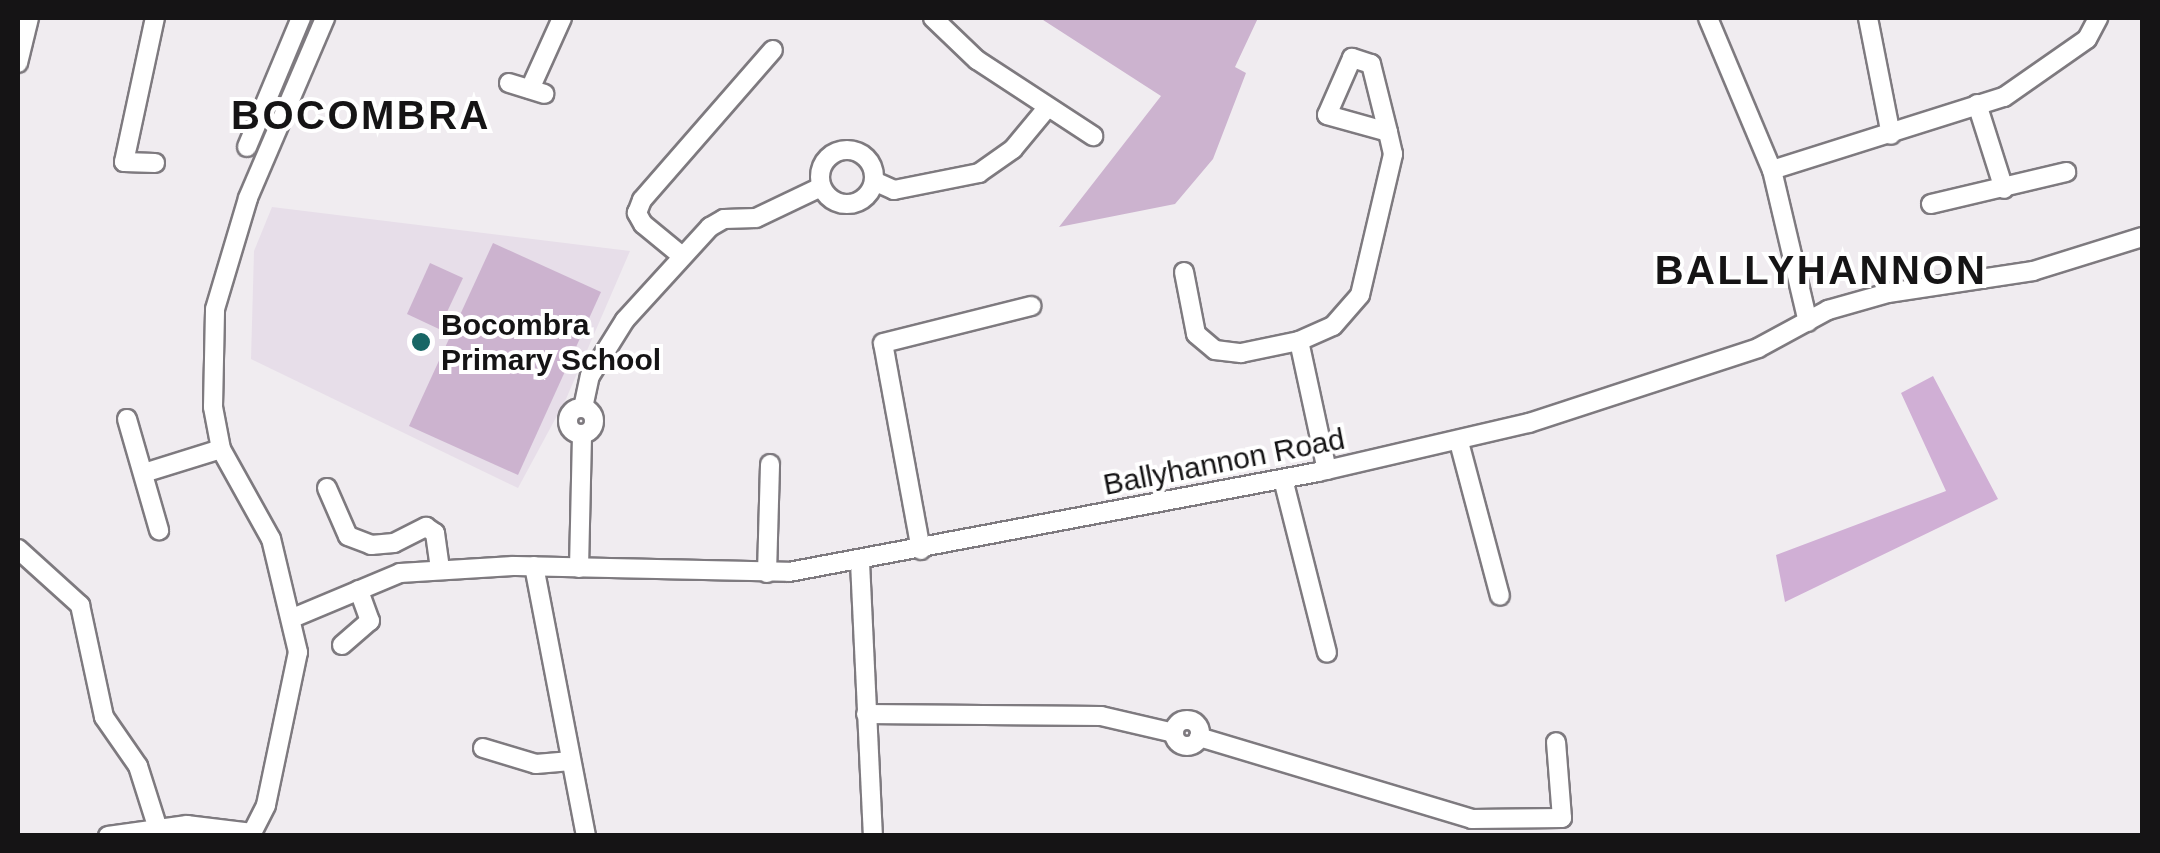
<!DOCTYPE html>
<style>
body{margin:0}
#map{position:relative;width:2160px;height:853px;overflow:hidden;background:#f0ecf0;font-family:Arial,sans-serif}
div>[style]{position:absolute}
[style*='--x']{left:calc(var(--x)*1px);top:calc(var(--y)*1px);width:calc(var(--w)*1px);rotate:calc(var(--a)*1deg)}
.built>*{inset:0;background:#e7dee9}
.green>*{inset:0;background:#ccb3cf}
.forest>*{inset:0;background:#d0afd5}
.roads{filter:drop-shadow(2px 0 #7e7a7f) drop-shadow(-2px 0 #7e7a7f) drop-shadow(0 2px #7e7a7f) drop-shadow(0 -2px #7e7a7f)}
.minor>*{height:18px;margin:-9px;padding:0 9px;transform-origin:9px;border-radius:9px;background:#fff}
.minor>.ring{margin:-9px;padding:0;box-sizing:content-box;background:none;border:18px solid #fff;border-radius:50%}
.dots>*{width:28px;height:28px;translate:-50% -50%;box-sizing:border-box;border:5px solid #fff;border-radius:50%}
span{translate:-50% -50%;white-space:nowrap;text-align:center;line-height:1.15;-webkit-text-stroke:8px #fff;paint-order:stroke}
.poi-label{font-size:30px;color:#151415;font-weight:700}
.left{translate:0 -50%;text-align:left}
.street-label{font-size:30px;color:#151415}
.district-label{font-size:40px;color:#151415;font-weight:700;letter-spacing:2.5px}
.frame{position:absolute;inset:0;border:20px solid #151415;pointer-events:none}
</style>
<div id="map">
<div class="built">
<i style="clip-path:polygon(272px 207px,630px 251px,566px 399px,518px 488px,251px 359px,254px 251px)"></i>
</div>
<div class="green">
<i style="clip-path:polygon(1040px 18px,1267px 18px,1258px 18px,1235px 67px,1246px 73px,1213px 159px,1175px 204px,1059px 227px,1161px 96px)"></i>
<i style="clip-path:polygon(493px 243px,601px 292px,518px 475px,409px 426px)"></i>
<i style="clip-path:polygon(430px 263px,463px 278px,439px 329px,407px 314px)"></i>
</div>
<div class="forest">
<i style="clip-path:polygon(1933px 376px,1998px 499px,1785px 602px,1776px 555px,1946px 491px,1901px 393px)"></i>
</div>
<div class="roads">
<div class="minor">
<i style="--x:933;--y:18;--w:61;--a:43.7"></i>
<i style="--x:977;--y:60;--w:139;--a:33.2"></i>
<i style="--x:1708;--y:18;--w:165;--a:67.2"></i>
<i style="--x:1772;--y:170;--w:156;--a:76.7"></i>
<i style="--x:1868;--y:18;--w:119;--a:78.9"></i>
<i style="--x:18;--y:63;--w:46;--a:-76.3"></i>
<i style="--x:509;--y:83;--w:37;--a:17"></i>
<i style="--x:530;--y:89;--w:78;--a:-65.7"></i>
<i style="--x:1977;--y:104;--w:89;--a:72.4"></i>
<i style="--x:247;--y:147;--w:140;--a:-67.3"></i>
<i class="ring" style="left:820px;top:150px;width:36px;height:36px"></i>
<i style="--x:155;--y:163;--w:31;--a:-178"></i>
<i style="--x:124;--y:162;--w:147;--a:-77.9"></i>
<i style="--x:1772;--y:170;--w:243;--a:-17.5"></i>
<i style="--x:2004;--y:97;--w:101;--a:-34.9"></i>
<i style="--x:2087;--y:39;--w:24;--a:-62"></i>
<i style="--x:874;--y:181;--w:22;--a:24"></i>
<i style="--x:894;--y:190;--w:87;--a:-11.3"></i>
<i style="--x:979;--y:173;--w:42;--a:-35.2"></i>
<i style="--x:1013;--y:149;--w:53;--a:-50.3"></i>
<i style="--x:1931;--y:204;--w:139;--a:-13.3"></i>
<i style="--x:682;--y:256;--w:50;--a:-140.6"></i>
<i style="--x:643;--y:224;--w:13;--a:-119"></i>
<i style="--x:637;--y:213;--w:14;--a:-69"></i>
<i style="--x:642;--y:200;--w:199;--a:-48.9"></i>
<i style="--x:1184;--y:272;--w:63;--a:79"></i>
<i style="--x:1196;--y:334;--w:25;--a:40"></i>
<i style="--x:1215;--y:350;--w:26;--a:7"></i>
<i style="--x:1241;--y:353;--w:59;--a:-11.7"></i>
<i style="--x:1299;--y:341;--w:37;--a:-24"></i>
<i style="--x:1333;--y:326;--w:41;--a:-48.9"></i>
<i style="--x:1360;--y:295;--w:145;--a:-76.8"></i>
<i style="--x:1393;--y:154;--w:23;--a:-103"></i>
<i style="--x:1388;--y:132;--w:70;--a:-104"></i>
<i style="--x:1371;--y:64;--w:20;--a:-162"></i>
<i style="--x:1352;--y:58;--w:62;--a:113.7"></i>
<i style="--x:1327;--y:115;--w:63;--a:15.6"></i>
<i style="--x:1299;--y:341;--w:132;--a:77.8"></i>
<i style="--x:583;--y:408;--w:33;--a:-78"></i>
<i style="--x:590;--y:376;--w:66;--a:-58"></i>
<i style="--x:625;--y:320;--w:126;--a:-47.6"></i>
<i style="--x:710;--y:227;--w:16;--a:-30"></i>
<i style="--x:724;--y:219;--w:32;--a:-2"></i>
<i style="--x:756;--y:218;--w:72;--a:-25.5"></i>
<i class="ring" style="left:568px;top:408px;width:8px;height:8px"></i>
<i style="--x:127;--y:419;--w:116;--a:73.9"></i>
<i style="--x:1459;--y:442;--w:159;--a:75.1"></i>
<i style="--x:147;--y:472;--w:77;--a:-17.3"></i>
<i style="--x:1283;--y:479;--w:179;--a:75.8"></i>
<i style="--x:327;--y:488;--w:52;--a:66.4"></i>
<i style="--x:348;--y:536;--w:25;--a:21"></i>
<i style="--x:371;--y:545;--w:23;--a:-5"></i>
<i style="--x:394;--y:543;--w:36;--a:-27"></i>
<i style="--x:426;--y:527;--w:11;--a:34"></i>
<i style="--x:435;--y:533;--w:35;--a:82"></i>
<i style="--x:18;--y:549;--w:84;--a:42.1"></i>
<i style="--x:80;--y:605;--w:115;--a:77.9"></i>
<i style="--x:104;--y:717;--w:60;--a:55.2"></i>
<i style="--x:138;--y:766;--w:63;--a:72.4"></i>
<i style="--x:921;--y:550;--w:210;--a:-100.4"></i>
<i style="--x:883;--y:343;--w:153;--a:-14"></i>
<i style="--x:860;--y:562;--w:274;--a:87.3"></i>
<i style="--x:534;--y:566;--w:275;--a:79.1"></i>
<i style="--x:579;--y:568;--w:134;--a:-88.7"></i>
<i style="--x:767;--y:573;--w:109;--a:-88.4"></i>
<i style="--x:295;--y:617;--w:114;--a:-22.7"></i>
<i style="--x:400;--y:573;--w:113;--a:-3.5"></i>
<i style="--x:513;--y:566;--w:276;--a:1.2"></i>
<i style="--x:789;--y:572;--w:538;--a:-10.7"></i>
<i style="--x:1318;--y:472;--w:217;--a:-13.1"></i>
<i style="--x:1529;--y:423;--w:241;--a:-18.1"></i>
<i style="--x:1758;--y:348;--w:80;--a:-28.5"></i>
<i style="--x:1828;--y:310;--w:62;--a:-15.8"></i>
<i style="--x:1888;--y:293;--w:147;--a:-8.6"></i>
<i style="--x:2033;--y:271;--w:114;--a:-17.3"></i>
<i style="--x:342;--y:645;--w:37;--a:-41"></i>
<i style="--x:370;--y:621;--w:33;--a:-110"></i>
<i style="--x:866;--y:714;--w:235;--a:0.5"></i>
<i style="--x:1101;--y:716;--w:75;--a:13.1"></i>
<i class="ring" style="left:1174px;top:720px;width:8px;height:8px"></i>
<i style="--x:1199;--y:737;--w:285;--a:16.7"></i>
<i style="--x:1472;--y:819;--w:90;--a:-0.6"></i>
<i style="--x:1562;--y:818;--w:76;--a:-94.5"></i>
<i style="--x:483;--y:748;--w:55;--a:16.8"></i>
<i style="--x:536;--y:764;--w:35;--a:-5"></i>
<i style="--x:252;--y:833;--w:31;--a:-63"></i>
<i style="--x:266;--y:805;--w:156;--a:-78.2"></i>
<i style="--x:298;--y:652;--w:116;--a:-103.4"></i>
<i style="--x:271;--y:539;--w:103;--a:-119.1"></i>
<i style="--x:221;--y:449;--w:43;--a:-100.8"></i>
<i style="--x:213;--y:407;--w:98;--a:-88.8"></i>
<i style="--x:215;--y:309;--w:116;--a:-73.4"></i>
<i style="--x:248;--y:198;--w:196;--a:-66.8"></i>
<i style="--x:108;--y:836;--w:80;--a:-7.9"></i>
<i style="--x:187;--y:825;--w:65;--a:7"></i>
</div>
</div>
<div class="dots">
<i style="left:421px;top:342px;background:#186665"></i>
</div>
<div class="poi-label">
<span class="left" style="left:441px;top:342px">Bocombra<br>Primary School</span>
</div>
<div class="street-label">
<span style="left:1224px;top:462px;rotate:-11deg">Ballyhannon Road</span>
</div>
<div class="district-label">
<span style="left:361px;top:115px">BOCOMBRA</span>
<span style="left:1821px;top:270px">BALLYHANNON</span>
</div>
<div class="frame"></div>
</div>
